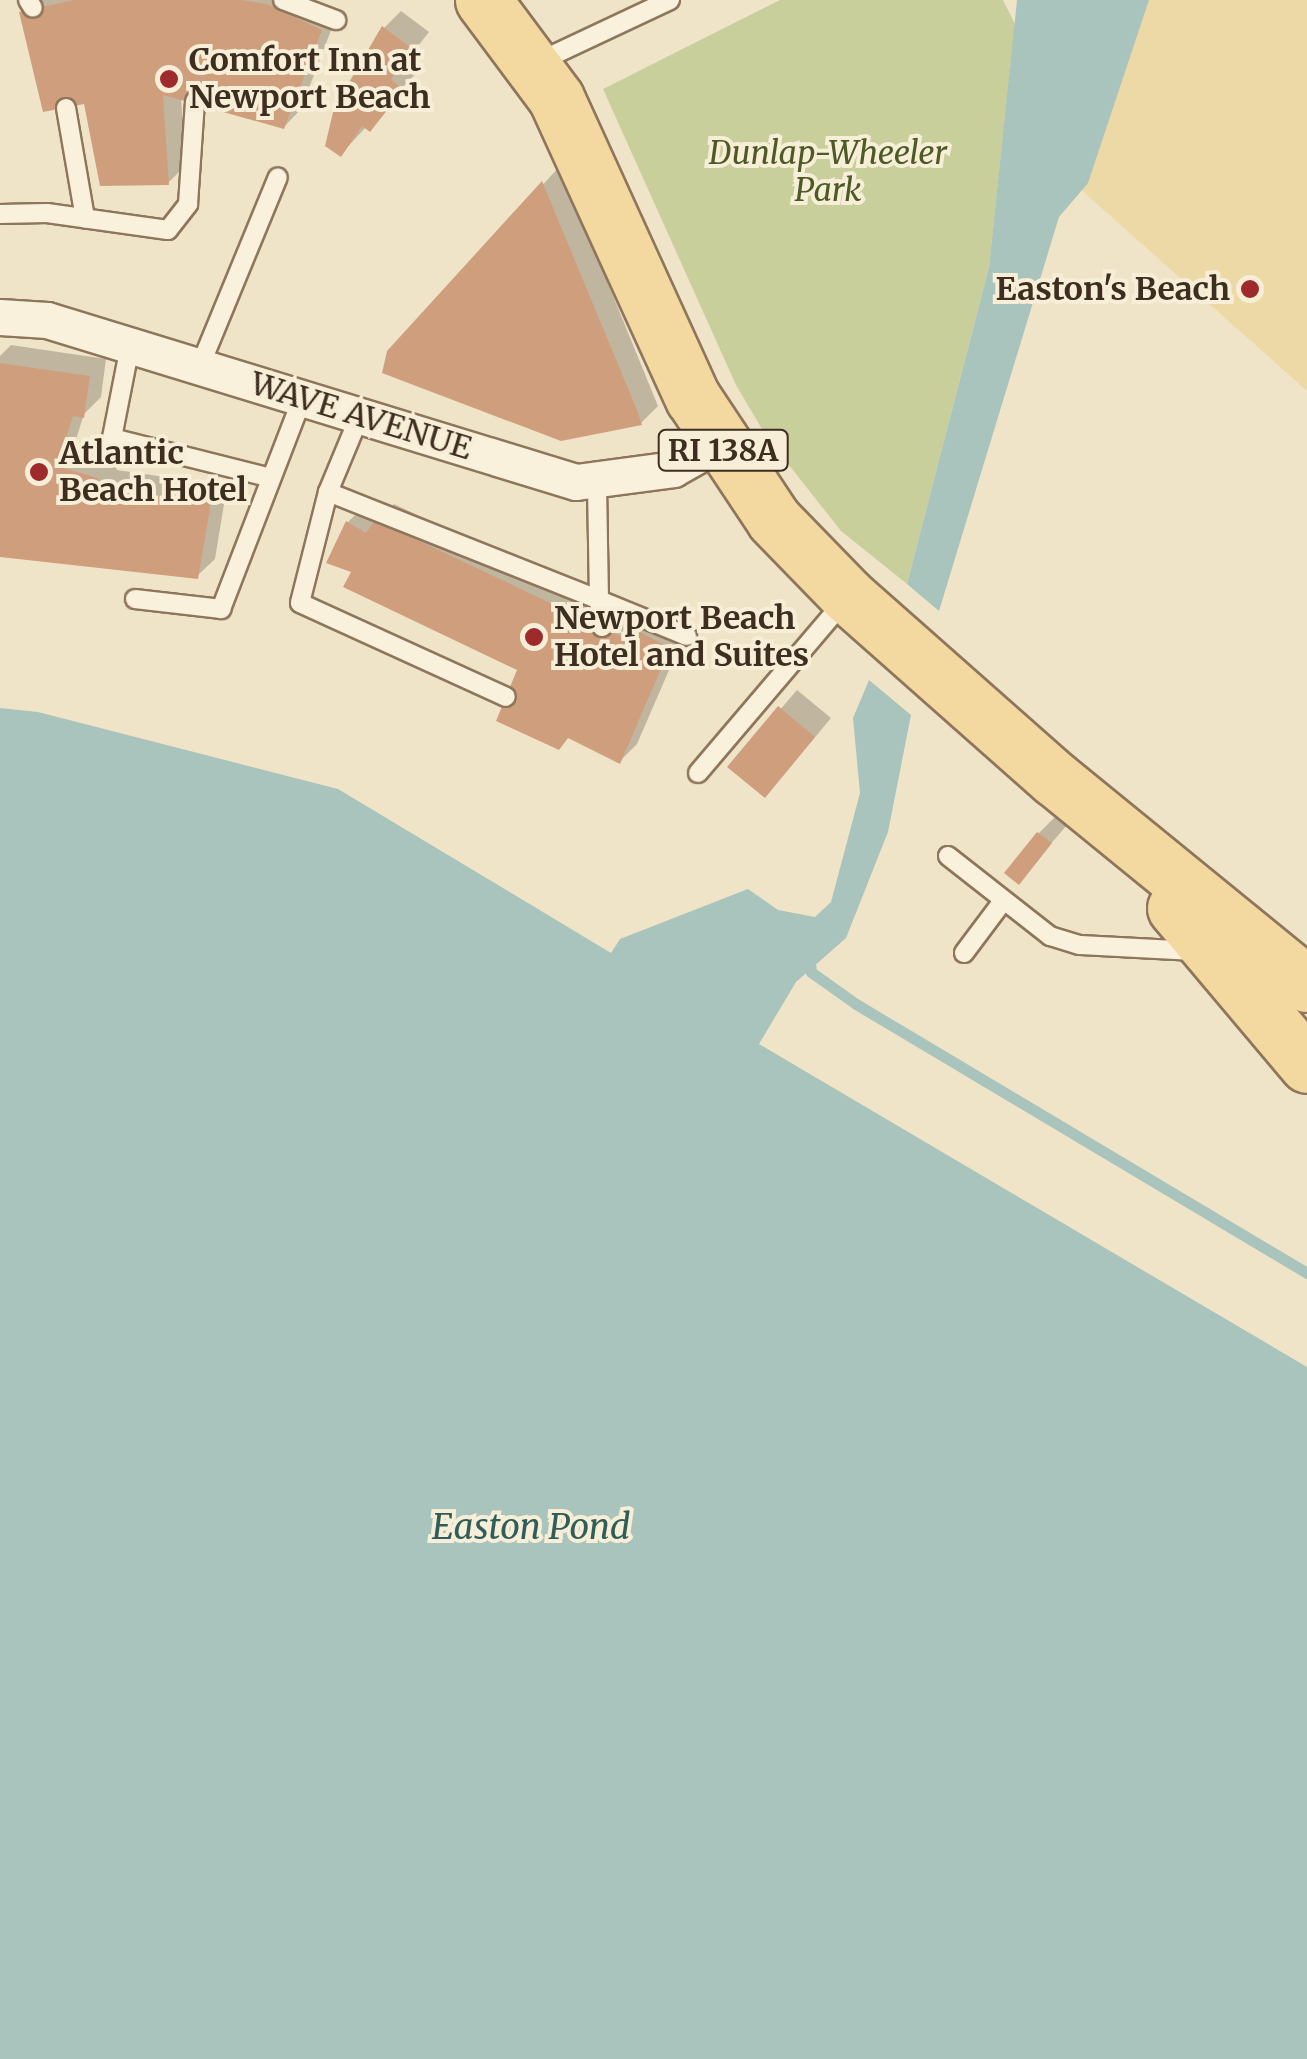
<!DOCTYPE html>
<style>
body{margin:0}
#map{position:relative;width:1307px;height:2059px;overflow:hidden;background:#f0e4c8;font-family:Merriweather,serif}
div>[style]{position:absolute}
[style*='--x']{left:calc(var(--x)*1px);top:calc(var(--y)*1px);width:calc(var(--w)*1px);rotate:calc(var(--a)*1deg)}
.green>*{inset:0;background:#c9cf9b}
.sand>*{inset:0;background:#ecd9a5}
.water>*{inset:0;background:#a9c4bc}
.shadow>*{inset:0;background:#0003}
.stream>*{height:11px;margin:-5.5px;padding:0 5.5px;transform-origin:5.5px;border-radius:5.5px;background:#a9c4bc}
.building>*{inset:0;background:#cf9f7d}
.roads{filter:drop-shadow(2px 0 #8d765c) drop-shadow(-2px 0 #8d765c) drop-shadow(0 2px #8d765c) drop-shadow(0 -2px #8d765c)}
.lane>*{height:18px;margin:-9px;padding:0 9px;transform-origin:9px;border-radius:9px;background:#faf1dc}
.street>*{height:35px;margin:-17.5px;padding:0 17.5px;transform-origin:17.5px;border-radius:17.5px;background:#faf1dc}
.primary>*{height:55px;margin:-27.5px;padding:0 27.5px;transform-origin:27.5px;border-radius:27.5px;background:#f3d9a0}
.dots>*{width:28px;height:28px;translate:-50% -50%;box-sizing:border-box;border:5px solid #f7eed8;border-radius:50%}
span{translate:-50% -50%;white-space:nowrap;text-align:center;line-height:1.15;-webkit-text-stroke:8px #f7eed8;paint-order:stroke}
.shield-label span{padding:2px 8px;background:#f7eed8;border:2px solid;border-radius:8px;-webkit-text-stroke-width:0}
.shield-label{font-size:30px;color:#3d2e20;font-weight:700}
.poi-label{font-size:32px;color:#3d2e20;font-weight:700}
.left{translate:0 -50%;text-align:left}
.right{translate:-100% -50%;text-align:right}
.park-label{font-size:32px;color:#4d5a26;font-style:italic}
.street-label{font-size:32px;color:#3d2e20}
.water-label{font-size:35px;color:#2f5d5a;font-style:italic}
</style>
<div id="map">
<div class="green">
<i style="clip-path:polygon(780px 0,1003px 0,1015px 24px,989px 267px,907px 584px,841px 531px,766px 436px,736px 385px,603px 89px)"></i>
</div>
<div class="sand">
<i style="clip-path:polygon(1111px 0,1307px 0,1307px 391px,1078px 187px)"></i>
</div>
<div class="water">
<i style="clip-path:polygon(1017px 0,1149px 0,1088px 183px,1059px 217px,939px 611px,907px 584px,989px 267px)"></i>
<i style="clip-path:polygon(869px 680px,911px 715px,888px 832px,846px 938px,796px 982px,759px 1044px,1307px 1367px,1307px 2059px,0 2059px,0 708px,38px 712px,338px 789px,611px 953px,620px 939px,748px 889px,778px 910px,815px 917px,831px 902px,860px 793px,853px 718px)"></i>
</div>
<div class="shadow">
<i style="clip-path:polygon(34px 0,312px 0,338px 12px,301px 109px,284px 127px,181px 98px,186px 165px,168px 183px,86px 101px,22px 12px)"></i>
<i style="clip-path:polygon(401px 11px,429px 32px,407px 60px,418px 71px,341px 154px,384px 28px)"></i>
<i style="clip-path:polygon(560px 166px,658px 406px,641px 423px,389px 352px)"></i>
<i style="clip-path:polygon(11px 345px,106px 359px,101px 397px,84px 414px,73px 449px,115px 461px,117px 470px,227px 486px,215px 559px,197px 576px,0 554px,0 356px)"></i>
<i style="clip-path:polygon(394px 504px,648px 624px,686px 631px,637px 744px,620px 761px,570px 736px,521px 668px,354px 571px,348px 522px,365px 505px,383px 515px)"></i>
<i style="clip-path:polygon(797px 690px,831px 718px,782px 777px,731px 767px)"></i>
<i style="clip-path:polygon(1056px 816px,1067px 825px,1019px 881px,1039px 833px)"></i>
</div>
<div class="stream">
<i style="--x:809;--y:957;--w:15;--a:82"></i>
<i style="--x:811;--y:972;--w:55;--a:35.4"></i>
<i style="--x:856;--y:1004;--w:525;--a:30.81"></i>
</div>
<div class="building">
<i style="clip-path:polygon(74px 0,241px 0,267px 4px,322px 30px,284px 129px,163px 95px,169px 185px,100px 186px,84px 104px,43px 112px,19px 12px)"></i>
<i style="clip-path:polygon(382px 26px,414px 50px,391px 79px,403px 90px,370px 132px,362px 126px,341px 157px,325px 146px,334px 108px)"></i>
<i style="clip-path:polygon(542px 181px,637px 410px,642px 425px,561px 441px,382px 373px,387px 351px)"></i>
<i style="clip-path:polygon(0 363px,90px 376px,84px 418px,73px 416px,57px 466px,98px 478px,100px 487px,211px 503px,198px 579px,0 557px)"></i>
<i style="clip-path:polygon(375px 520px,633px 642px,638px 631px,670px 648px,620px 764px,568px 738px,559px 750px,496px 721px,517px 670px,343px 587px,351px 572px,326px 563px,346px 521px,366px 533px)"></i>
<i style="clip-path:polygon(778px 706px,815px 737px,765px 798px,727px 767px)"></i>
<i style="clip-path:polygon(1037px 832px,1052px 843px,1019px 885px,1004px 873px)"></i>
</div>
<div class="roads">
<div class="lane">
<i style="--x:28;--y:0;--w:9;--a:58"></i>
<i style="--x:283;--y:0;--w:57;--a:20.7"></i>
<i style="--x:536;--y:63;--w:148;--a:-25.2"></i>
<i style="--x:66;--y:108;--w:112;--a:80.2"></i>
<i style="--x:0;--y:214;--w:47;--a:-1.2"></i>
<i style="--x:47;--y:213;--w:122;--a:8"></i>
<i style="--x:168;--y:230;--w:33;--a:-52"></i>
<i style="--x:188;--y:204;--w:103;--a:-86.1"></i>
<i style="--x:130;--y:346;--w:94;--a:101.1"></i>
<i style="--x:112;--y:438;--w:164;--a:14.1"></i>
<i style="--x:200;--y:366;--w:204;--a:-67.6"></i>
<i style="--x:360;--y:415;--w:83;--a:112.6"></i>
<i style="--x:328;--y:492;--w:292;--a:21.7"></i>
<i style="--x:599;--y:600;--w:119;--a:-91"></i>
<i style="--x:328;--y:492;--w:114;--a:104.2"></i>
<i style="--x:300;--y:603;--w:226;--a:24.5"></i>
<i style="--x:135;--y:599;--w:87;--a:6.6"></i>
<i style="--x:221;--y:609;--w:227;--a:-68.9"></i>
<i style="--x:602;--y:627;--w:27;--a:-96"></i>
<i style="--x:599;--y:600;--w:95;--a:22.2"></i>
<i style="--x:698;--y:773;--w:227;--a:-49.6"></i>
<i style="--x:948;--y:856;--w:130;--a:38.1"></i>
<i style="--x:1050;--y:936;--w:31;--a:17"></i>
<i style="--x:1080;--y:945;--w:115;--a:3"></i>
<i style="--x:964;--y:953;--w:65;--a:-53.1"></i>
</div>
<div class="street">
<i style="--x:0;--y:317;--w:47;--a:3.7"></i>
<i style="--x:47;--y:320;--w:553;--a:17.03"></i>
<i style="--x:576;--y:482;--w:98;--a:-7.6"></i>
<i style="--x:673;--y:469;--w:53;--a:-29.5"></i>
</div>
<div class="primary">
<i style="--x:483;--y:0;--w:122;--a:53.3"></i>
<i style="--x:556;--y:98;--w:330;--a:65.5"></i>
<i style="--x:693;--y:398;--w:146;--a:56.4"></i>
<i style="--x:774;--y:520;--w:106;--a:45.8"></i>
<i style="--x:848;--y:596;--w:275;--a:41.5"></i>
<i style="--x:1054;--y:778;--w:326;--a:39.2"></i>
<i style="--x:1175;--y:908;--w:205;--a:49.9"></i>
</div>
</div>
<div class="dots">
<i style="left:169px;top:79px;background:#9e2a2b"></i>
<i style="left:1250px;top:289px;background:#9e2a2b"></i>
<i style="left:39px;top:472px;background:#9e2a2b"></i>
<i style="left:534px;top:637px;background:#9e2a2b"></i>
</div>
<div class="shield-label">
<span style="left:723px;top:450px">RI 138A</span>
</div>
<div class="poi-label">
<span class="left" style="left:189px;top:79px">Comfort Inn at<br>Newport Beach</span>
<span class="right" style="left:1230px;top:289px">Easton's Beach</span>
<span class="left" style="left:59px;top:472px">Atlantic<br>Beach Hotel</span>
<span class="left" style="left:554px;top:637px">Newport Beach<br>Hotel and Suites</span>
</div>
<div class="park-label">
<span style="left:828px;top:172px">Dunlap-Wheeler<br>Park</span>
</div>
<div class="street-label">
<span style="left:361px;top:416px;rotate:17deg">WAVE AVENUE</span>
</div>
<div class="water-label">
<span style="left:531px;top:1527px">Easton Pond</span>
</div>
</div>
